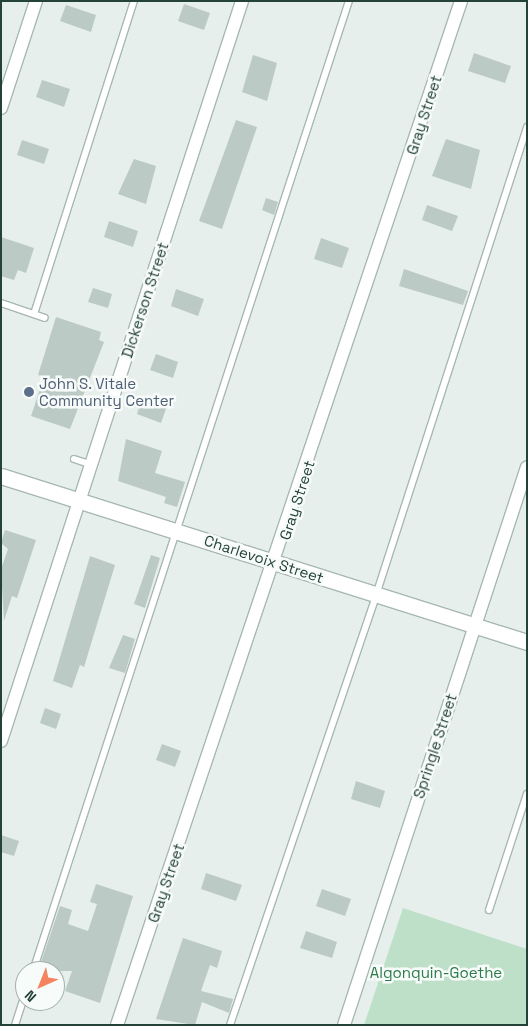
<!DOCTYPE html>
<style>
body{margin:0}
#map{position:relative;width:528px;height:1026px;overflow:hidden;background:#e6efeb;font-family:"Space Grotesk",sans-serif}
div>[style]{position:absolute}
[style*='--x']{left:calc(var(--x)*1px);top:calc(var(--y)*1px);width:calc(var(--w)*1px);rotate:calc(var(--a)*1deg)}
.green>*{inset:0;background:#bfe0c8}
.building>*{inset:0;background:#bbcac4}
.roads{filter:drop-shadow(1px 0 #a8b8b2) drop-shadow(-1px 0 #a8b8b2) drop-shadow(0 1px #a8b8b2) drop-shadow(0 -1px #a8b8b2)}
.lane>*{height:6px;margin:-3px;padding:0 3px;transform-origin:3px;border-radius:3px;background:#fff}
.street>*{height:12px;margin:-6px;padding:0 6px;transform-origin:6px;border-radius:6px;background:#fff}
.secondary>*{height:15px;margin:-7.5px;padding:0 7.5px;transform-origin:7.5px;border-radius:7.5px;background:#fff}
.dots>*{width:14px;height:14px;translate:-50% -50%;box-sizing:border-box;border:2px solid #f7fbf9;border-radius:50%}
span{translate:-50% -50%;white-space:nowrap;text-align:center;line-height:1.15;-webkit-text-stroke:5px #f7fbf9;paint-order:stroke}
.street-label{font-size:15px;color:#24423a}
.service-label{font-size:15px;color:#4e5e75}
.left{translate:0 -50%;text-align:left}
.park-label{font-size:15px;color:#2d7a4b}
.frame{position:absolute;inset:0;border:2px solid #24423a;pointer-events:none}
.north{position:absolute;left:15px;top:961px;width:50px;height:50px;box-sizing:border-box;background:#f7fbf9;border:1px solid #a3b1ad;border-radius:50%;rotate:224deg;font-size:14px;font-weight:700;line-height:20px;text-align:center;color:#24423a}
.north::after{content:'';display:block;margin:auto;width:18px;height:22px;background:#f4845f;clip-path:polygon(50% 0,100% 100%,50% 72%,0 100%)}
</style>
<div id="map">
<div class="green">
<i style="clip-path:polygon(403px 908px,527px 949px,527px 1025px,364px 1025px)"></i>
</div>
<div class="building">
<i style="clip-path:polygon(184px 4px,210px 13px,204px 30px,178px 21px)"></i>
<i style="clip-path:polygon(66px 5px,96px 15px,91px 32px,60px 21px)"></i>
<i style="clip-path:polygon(474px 53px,511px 66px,505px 83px,468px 71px)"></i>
<i style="clip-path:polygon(253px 55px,277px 63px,267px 101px,242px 92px)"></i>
<i style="clip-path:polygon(42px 80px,70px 89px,64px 107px,36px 97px)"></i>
<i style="clip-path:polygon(236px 120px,257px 127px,222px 229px,199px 221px)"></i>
<i style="clip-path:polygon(446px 139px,480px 150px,471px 189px,432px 176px)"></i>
<i style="clip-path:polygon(22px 140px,49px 149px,44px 164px,17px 155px)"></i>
<i style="clip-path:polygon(134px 159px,156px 166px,146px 204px,118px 194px)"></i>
<i style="clip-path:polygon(266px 198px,278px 202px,274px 215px,262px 210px)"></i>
<i style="clip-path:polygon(427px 205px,458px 216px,452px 231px,422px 220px)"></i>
<i style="clip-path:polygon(109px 221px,138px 231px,133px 247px,104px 237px)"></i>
<i style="clip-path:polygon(1px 237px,34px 248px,26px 273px,18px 270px,14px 280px,1px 276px)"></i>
<i style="clip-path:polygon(321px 238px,349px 248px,342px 268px,314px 259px)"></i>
<i style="clip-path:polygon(404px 269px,468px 291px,463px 305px,399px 286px)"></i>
<i style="clip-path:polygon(93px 288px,112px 294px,108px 308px,88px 302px)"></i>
<i style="clip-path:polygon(176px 289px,204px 299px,198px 316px,171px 306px)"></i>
<i style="clip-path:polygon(56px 317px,101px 332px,99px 340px,104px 342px,70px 429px,31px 416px,44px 377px,38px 375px)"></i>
<i style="clip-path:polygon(156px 354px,178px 362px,173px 378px,150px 370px)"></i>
<i style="clip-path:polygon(142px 398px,167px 406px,161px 423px,137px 414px)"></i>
<i style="clip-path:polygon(126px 439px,162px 451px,155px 473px,185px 482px,177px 507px,164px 503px,166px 497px,118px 481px)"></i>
<i style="clip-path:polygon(5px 530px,36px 540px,17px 598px,12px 596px,4px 621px,1px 569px,8px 549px,1px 543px)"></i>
<i style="clip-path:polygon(151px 555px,160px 558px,145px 608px,134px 604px)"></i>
<i style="clip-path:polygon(90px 556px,115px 565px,84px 667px,80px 665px,72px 688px,53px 681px)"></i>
<i style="clip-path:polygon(123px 635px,135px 639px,125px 673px,109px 668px)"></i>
<i style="clip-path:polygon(45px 708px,61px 714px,56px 729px,40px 723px)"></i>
<i style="clip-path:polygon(162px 744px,181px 751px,175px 767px,156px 760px)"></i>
<i style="clip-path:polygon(356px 781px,385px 791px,380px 808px,351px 799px)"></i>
<i style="clip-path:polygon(1px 835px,19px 841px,14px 856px,1px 852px)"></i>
<i style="clip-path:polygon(206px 873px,242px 885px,236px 901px,201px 889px)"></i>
<i style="clip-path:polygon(96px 884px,133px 896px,100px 1003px,65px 991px,72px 971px,38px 971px,60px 906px,72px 910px,68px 924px,88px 931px,97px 904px,90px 902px)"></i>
<i style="clip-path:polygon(322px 889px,351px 899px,345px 916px,316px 906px)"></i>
<i style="clip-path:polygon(306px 931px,337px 942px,332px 958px,300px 948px)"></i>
<i style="clip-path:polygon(183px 938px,222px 951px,217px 968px,210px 965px,201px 991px,233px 999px,229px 1013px,202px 1002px,195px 1025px,156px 1019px)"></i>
</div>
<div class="roads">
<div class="lane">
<i style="--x:1;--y:303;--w:46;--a:18.8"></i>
<i style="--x:34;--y:314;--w:329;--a:-72.3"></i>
<i style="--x:74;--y:459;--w:19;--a:18"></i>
<i style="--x:489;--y:910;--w:122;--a:-71.9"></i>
<i style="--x:33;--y:971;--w:1020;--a:-71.96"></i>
<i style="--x:15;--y:1025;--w:33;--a:-72"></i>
<i style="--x:230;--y:1025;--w:454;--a:-71.2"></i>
<i style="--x:376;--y:595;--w:492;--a:-72.1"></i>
</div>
<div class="street">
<i style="--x:1;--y:108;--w:113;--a:-71.9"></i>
<i style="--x:1;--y:741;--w:778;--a:-71.96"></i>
<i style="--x:117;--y:1025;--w:1080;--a:-71.43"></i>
<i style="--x:344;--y:1025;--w:587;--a:-71.84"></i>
</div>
<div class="secondary">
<i style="--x:1;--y:476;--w:552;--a:17.52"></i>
</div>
</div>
<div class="dots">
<i style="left:29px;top:392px;background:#5c6f8a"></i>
</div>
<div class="street-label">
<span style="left:424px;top:115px;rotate:-72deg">Gray Street</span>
<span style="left:145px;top:300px;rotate:-72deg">Dickerson Street</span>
<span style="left:297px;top:500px;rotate:-72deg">Gray Street</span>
<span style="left:264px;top:559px;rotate:18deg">Charlevoix Street</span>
<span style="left:435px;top:746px;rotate:-72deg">Springle Street</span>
<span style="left:166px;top:883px;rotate:-71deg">Gray Street</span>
</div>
<div class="service-label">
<span class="left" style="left:39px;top:392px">John S. Vitale<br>Community Center</span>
</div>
<div class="park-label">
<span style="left:436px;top:973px">Algonquin-Goethe</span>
</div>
<div class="frame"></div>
<div class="north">N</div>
</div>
